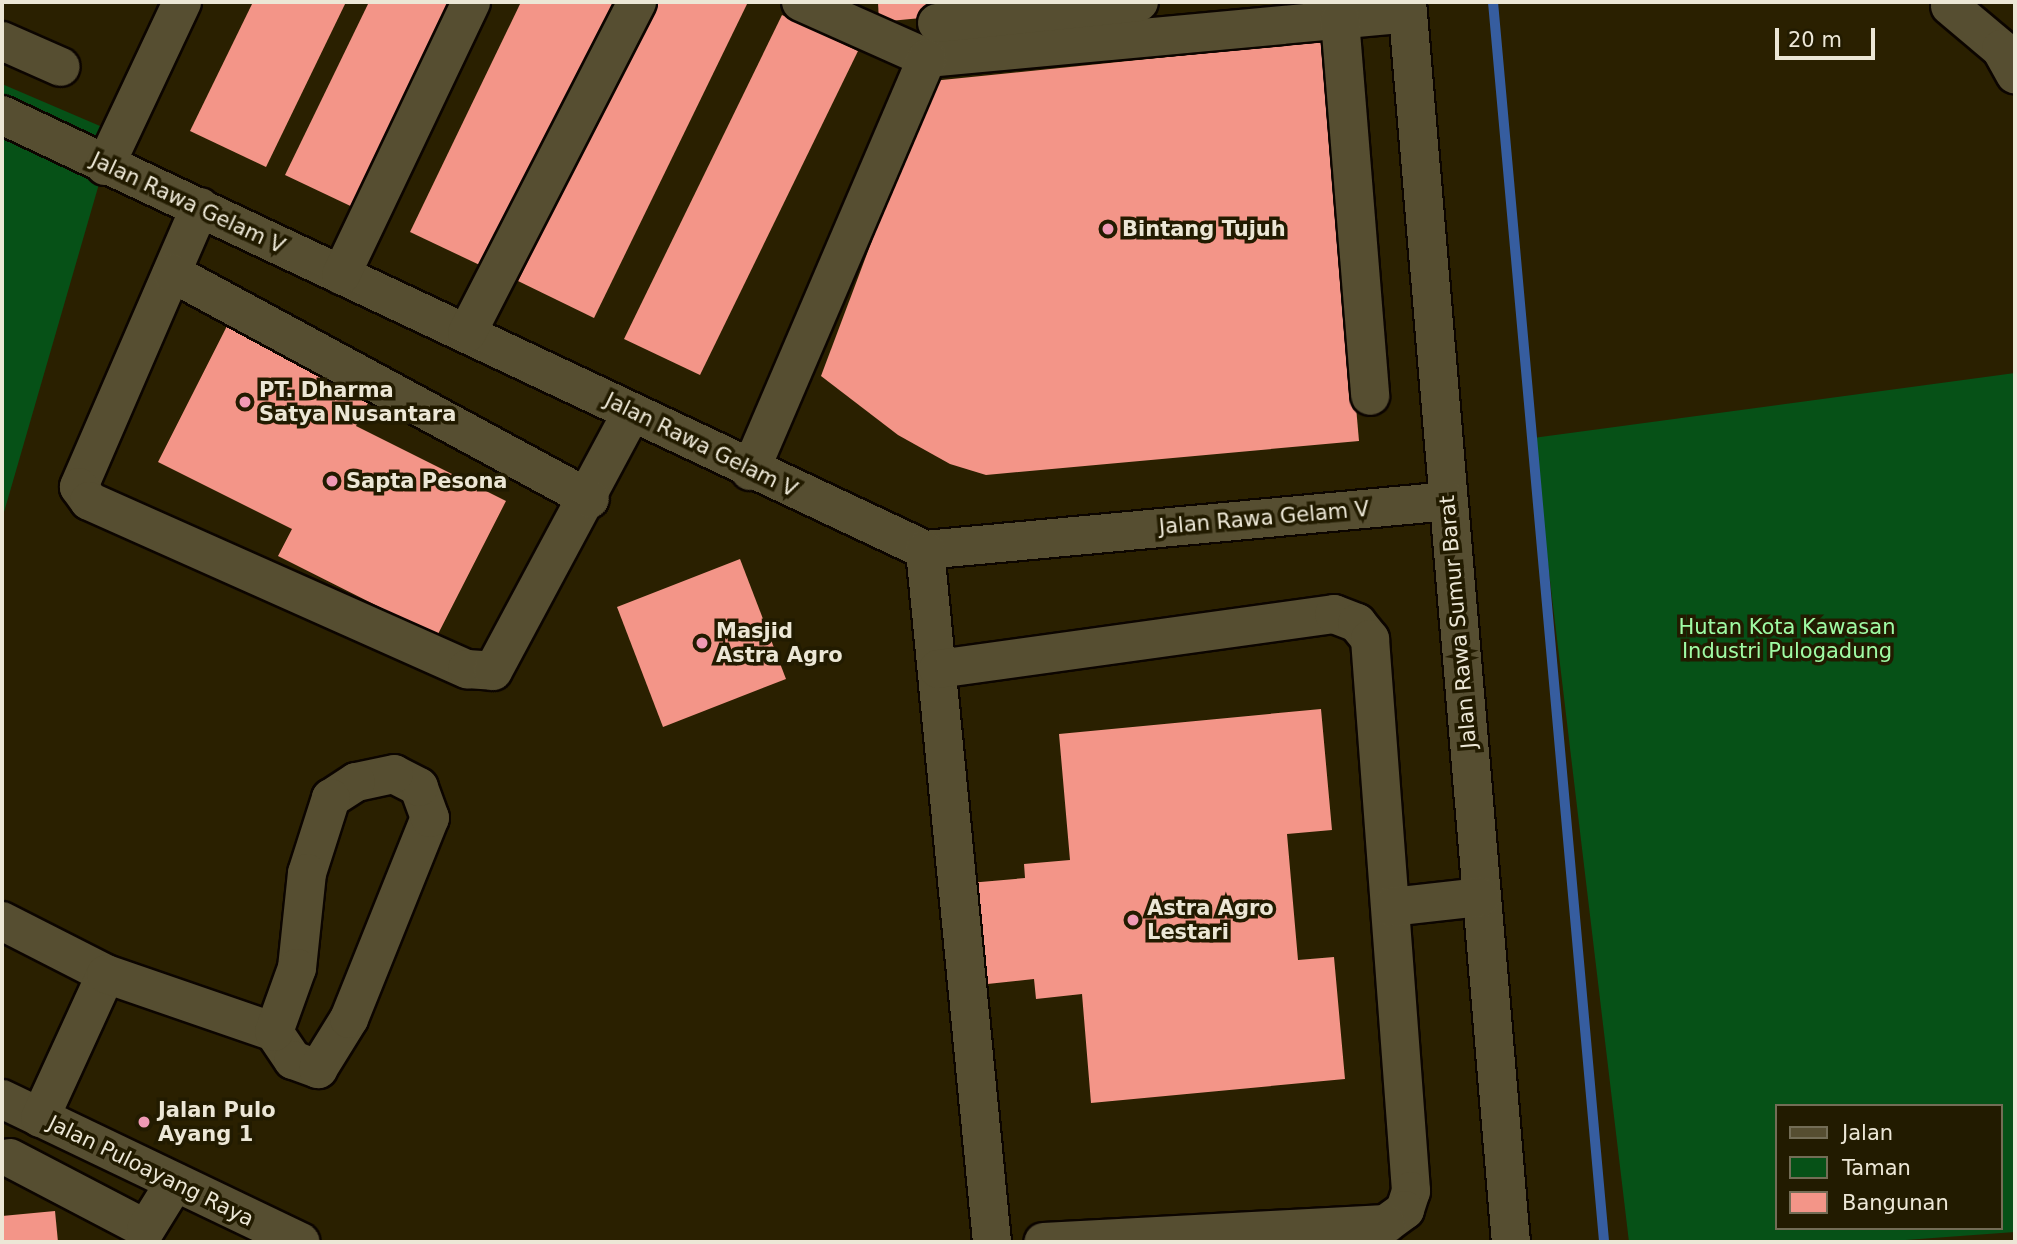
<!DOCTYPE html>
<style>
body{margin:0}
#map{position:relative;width:2017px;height:1244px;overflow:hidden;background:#221b00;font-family:"DejaVu Sans",sans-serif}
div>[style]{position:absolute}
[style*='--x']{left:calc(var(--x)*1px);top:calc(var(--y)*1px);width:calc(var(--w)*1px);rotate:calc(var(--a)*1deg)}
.built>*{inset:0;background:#2a2000}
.green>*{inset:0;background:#065117}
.stream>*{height:10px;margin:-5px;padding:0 5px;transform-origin:5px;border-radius:5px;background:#365d9f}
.building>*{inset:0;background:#f39588}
.roads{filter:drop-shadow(2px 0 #0c0500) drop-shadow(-2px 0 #0c0500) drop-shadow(0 2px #0c0500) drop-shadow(0 -2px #0c0500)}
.minor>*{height:38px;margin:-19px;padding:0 19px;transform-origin:19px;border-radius:19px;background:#564e31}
.dots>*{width:19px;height:19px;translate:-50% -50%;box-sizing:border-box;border:4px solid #221b00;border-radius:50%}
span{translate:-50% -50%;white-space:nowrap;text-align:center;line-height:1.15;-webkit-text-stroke:7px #221b00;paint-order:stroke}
.street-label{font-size:21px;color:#ece7d6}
.poi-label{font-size:21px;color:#ece7d6;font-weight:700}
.left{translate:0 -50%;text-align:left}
.park-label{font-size:21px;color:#9ffba4}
.frame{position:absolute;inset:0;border:4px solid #ece7d6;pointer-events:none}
.legend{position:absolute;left:1775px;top:1104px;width:228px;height:126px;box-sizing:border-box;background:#221b00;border:2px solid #736d56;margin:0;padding:9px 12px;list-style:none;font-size:21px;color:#ece7d6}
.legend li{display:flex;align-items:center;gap:14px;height:35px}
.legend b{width:35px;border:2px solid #736d56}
.scale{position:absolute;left:1775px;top:28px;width:100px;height:32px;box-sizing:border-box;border:4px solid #ece7d6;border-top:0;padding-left:9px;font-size:21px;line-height:24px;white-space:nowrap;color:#ece7d6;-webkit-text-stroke:5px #221b00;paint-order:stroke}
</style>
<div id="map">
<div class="built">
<i style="clip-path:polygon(evenodd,2px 2px,2015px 2px,2015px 1242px,2px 1242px,2px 2px,1777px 1106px,2001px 1106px,2001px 1228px,1777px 1228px,1777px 1106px)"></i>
</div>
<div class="green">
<i style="clip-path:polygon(2px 84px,114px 132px,2px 519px)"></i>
<i style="clip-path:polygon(evenodd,2015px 373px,2015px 1232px,1878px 1242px,1629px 1242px,1533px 438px,2015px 373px,1777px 1106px,2001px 1106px,2001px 1228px,1777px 1228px,1777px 1106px)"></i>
</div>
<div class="stream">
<i style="--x:1493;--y:2;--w:1245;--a:84.88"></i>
</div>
<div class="building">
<i style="clip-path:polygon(253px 2px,346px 2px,266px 167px,190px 131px)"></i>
<i style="clip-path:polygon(369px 2px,463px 2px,361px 211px,285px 175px)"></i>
<i style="clip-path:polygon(521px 2px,615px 2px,486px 268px,410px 232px)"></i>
<i style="clip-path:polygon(655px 2px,748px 2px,594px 318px,518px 281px)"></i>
<i style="clip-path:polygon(878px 2px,973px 2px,974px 13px,879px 22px)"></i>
<i style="clip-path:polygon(782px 15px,858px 51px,700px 375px,624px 339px)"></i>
<i style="clip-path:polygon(1324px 41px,1359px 441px,986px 475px,950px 464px,898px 435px,821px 376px,932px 81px)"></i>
<i style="clip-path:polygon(227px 326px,370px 399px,356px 426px,506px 501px,437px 636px,278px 556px,292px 529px,158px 462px)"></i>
<i style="clip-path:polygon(740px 559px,786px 679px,663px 727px,617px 607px)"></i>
<i style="clip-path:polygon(1321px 709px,1332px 830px,1287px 834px,1298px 960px,1334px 957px,1345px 1079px,1091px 1103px,1082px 994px,1036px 999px,1034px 979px,978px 985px,969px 883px,1025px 878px,1024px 864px,1070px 860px,1059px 734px)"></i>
<i style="clip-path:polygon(55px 1211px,58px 1242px,2px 1242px,2px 1216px)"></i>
</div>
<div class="roads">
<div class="minor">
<i style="--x:801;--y:2;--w:138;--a:24"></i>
<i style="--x:927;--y:58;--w:483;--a:-5.3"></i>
<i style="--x:1407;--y:2;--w:1244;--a:85.21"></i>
<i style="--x:1950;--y:6;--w:67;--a:40.1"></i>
<i style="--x:2001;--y:49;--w:29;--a:61"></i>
<i style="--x:1340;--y:20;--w:377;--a:85.4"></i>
<i style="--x:937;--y:23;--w:203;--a:-5.9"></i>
<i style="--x:2;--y:41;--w:64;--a:23.8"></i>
<i style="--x:2;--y:115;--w:1020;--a:25.23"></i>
<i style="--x:925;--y:550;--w:526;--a:-5.34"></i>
<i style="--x:105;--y:166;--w:181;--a:-64.8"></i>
<i style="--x:200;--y:207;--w:305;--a:113.4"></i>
<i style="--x:79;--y:487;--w:17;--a:54"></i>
<i style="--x:89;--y:501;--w:414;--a:24"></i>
<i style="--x:467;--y:669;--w:26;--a:4"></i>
<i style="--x:493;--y:671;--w:294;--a:-61.8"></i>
<i style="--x:172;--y:273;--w:475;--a:28.4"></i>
<i style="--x:341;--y:275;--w:302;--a:-64.5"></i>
<i style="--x:467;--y:333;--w:372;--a:-62.8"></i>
<i style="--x:750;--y:471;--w:449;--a:-66.8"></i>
<i style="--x:925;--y:550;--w:695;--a:84.47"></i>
<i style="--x:938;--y:669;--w:400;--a:-7.9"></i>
<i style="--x:1334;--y:614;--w:25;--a:21"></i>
<i style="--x:1357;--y:623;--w:21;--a:51"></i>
<i style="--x:1370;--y:639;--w:554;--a:85.75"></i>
<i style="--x:1411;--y:1191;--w:20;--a:108"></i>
<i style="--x:1405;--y:1210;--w:24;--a:144"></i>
<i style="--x:1386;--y:1224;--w:343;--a:177"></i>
<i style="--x:1391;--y:907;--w:90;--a:-6.4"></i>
<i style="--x:2;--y:921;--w:117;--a:27"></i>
<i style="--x:2;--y:1099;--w:331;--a:25.6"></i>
<i style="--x:40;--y:1118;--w:158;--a:-65.4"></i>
<i style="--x:106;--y:974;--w:178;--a:19"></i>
<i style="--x:274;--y:1032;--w:34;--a:56"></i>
<i style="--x:293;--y:1060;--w:27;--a:20"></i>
<i style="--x:318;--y:1069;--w:59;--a:-58.2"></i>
<i style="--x:349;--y:1019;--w:217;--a:-68.1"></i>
<i style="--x:430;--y:818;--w:33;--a:-110"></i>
<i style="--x:419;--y:787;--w:28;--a:-153"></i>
<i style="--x:394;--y:774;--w:39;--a:168"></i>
<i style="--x:356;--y:782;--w:30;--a:147"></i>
<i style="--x:331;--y:798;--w:79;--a:107.7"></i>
<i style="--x:307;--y:873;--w:96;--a:96"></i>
<i style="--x:297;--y:968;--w:68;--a:109.8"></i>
<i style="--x:10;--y:1158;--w:153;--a:27.6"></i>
<i style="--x:146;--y:1229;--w:55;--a:-58.3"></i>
</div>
</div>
<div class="dots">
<i style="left:1108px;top:229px;background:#f09ab5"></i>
<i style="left:245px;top:402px;background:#f09ab5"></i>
<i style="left:332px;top:481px;background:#f09ab5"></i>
<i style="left:702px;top:643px;background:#f09ab5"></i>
<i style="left:1133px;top:920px;background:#f09ab5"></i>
<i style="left:144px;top:1122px;background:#f09ab5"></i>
</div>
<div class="street-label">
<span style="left:188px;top:203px;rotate:25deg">Jalan Rawa Gelam V</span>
<span style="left:701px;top:445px;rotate:26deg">Jalan Rawa Gelam V</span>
<span style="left:1264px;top:518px;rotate:-5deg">Jalan Rawa Gelam V</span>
<span style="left:1458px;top:622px;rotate:-95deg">Jalan Rawa Sumur Barat</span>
<span style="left:151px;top:1171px;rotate:26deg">Jalan Puloayang Raya</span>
</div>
<div class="poi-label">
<span class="left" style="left:1122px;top:229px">Bintang Tujuh</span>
<span class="left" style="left:259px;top:402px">PT. Dharma<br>Satya Nusantara</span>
<span class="left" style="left:346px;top:481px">Sapta Pesona</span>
<span class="left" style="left:716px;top:643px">Masjid<br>Astra Agro</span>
<span class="left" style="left:1147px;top:920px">Astra Agro<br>Lestari</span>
<span class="left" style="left:158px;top:1122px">Jalan Pulo<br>Ayang 1</span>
</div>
<div class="park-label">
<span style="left:1787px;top:639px">Hutan Kota Kawasan<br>Industri Pulogadung</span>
</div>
<div class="frame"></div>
<ul class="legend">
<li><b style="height:9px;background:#564e31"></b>Jalan</li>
<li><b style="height:19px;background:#065117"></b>Taman</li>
<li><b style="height:19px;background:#f39588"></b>Bangunan</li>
</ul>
<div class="scale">20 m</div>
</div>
